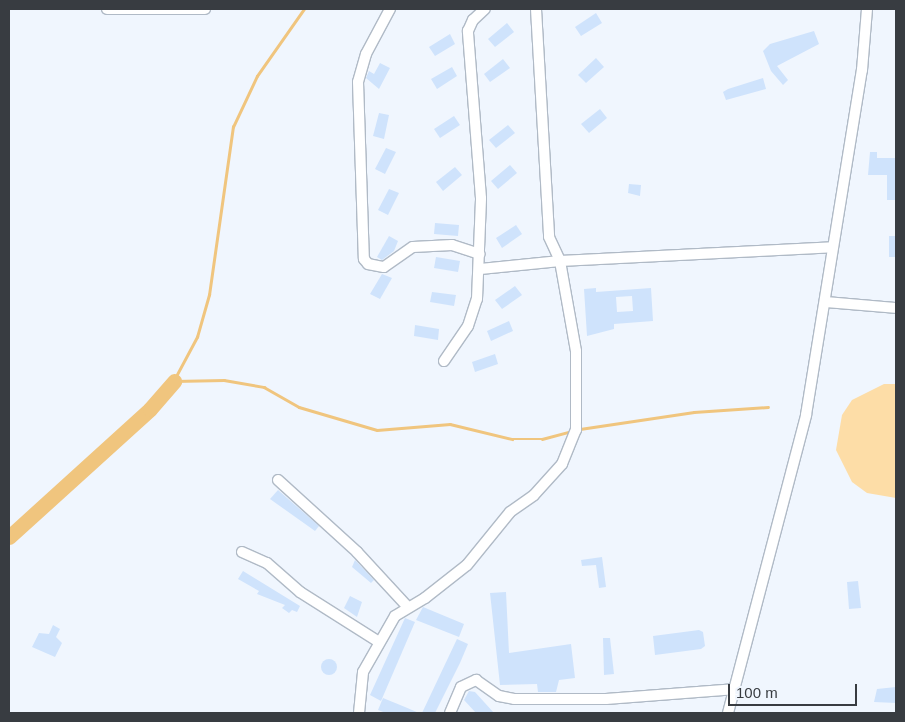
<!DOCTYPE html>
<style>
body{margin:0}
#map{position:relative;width:905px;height:722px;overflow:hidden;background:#f0f6fe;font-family:Helvetica,sans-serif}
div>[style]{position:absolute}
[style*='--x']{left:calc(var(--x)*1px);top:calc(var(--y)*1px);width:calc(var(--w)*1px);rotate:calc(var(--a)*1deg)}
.green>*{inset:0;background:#fddda7}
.stream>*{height:2.5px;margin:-1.25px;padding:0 1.25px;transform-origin:1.25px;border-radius:1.25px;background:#f0c57e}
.river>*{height:15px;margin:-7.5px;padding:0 7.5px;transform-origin:7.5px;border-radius:7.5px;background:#f0c57e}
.building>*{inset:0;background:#cfe3fc}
.round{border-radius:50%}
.roads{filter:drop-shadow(1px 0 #b0bac6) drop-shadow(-1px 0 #b0bac6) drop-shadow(0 1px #b0bac6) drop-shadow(0 -1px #b0bac6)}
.minor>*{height:10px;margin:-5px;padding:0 5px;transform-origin:5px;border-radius:5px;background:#fff}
span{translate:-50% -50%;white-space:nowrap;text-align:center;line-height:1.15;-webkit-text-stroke:4px #f0f6fe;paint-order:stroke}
.frame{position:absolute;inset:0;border:10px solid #383c41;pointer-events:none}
.scale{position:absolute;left:728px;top:684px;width:129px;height:22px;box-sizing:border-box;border:2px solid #383c41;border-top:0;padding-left:6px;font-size:15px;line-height:18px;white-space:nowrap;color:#383c41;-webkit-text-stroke:4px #f0f6fe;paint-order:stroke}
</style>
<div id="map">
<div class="green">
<i style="clip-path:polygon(884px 384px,896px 384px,896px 498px,867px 493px,852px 482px,836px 450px,842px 415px,852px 400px)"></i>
</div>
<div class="stream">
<i style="--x:174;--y:380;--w:49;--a:-61.9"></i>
<i style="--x:197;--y:337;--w:44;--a:-74.1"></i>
<i style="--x:209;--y:295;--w:170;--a:-81.9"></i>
<i style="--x:233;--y:127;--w:56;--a:-64.8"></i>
<i style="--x:257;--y:76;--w:82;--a:-55"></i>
<i style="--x:174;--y:381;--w:50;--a:-1.1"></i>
<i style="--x:224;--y:380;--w:41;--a:9.9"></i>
<i style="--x:264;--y:387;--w:40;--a:29.7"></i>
<i style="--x:299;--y:407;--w:81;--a:16.4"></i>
<i style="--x:377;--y:430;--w:73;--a:-4.7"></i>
<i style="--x:450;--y:424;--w:64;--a:13.6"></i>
<i style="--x:512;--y:439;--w:30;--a:0"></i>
<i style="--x:542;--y:439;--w:31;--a:-15"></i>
<i style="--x:580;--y:429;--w:115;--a:-8.5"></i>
<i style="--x:694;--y:412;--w:74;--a:-3.9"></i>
</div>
<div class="river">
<i style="--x:9;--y:537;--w:190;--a:-42.2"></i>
<i style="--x:150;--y:409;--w:37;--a:-49"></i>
</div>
<div class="building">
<i style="clip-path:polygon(596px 13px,602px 23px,581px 36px,575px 27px)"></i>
<i style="clip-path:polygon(507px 23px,514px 32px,495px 47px,488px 39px)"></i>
<i style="clip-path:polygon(814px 31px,819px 44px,777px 66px,788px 80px,783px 85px,771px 71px,763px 51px,770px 44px)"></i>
<i style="clip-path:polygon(450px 34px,455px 44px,435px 56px,429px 47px)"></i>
<i style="clip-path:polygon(596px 58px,604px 67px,586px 83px,578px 75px)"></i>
<i style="clip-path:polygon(503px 59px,510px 68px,490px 82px,484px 74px)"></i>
<i style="clip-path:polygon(380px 63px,390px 68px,379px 89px,366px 78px,369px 71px,374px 74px)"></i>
<i style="clip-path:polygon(452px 67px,457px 76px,437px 89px,431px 79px)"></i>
<i style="clip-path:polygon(763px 78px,766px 89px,726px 100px,723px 92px,728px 89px)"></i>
<i style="clip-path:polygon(600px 109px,607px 118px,589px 133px,581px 124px)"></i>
<i style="clip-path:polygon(379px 113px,389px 115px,384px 139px,373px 136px)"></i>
<i style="clip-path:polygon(454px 116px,460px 125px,440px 138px,434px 129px)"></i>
<i style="clip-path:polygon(508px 125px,515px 133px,496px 148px,489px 140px)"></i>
<i style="clip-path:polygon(386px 148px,396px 152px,385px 174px,375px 169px)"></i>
<i style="clip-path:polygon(870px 152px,877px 152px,877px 158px,896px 158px,896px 200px,887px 200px,887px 175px,868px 175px)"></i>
<i style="clip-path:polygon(510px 165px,517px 173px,498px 189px,491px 181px)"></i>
<i style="clip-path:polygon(455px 167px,462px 175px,443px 191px,436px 182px)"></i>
<i style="clip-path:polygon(629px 184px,641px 185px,640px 196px,628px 193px)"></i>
<i style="clip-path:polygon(389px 189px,399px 193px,388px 215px,378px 210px)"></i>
<i style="clip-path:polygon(435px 223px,459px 225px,458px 236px,434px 234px)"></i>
<i style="clip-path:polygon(516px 225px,522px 234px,502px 248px,496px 238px)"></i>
<i style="clip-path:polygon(389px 236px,398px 241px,394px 251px,382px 260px,377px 257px)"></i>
<i style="clip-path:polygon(889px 236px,896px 236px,896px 257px,889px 257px)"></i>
<i style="clip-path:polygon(436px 257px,460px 261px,458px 272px,434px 268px)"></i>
<i style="clip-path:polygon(382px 274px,392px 278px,380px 299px,370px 294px)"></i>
<i style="clip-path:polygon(515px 286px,522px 295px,502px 309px,495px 300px)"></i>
<i style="clip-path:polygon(evenodd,596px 288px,596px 292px,651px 288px,653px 321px,614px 324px,614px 329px,587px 336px,584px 289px,596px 288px,632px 296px,633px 311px,617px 312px,616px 297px,632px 296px)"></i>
<i style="clip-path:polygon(432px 292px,456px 295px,454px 306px,430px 302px)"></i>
<i style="clip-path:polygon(509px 321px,513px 331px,491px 341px,487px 331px)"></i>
<i style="clip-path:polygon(415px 325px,439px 329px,438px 340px,414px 336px)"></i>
<i style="clip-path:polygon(495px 354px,498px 364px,475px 372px,472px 362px)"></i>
<i style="clip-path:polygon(278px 490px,319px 526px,315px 531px,270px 499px)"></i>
<i style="clip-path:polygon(602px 557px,606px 587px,599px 588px,596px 565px,582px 566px,581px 560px)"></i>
<i style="clip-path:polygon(355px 560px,374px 580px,371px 583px,352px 567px)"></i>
<i style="clip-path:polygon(243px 571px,300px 606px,297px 612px,292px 610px,289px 613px,282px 608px,285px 605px,257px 594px,259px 591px,238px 579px)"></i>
<i style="clip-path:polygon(858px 581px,861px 608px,849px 609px,847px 582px)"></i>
<i style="clip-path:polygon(506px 592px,509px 653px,571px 644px,575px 678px,559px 680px,556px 692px,538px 692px,537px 684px,500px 685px,490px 593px)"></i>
<i style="clip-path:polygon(350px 596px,362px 602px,357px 617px,344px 608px)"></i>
<i style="clip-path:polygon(423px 607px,464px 624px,459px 637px,416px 620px)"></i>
<i style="clip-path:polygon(405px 618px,415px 622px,381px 701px,370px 695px)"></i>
<i style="clip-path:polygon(53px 625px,60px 629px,56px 637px,62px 643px,55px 657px,32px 647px,39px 633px,49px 634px)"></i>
<i style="clip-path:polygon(699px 630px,703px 632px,705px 646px,701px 649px,655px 655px,653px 636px)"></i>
<i style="clip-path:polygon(603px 638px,610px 638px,614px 674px,604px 675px)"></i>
<i style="clip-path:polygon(457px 639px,468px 644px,460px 663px,435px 713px,422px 713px)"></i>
<i class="round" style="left:321px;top:659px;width:16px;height:16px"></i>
<i style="clip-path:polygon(896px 687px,896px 703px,874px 702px,877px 689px)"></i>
<i style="clip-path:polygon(469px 691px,475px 692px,494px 713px,476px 713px,464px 700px)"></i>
<i style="clip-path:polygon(383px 698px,405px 707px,419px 713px,386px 713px,378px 710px)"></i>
</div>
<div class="roads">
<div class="minor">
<i style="--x:107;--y:9;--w:98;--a:0"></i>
<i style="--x:390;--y:9;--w:51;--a:118.1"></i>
<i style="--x:366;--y:54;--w:29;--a:106"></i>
<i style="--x:358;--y:82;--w:177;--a:88.1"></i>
<i style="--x:364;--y:259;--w:6;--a:51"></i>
<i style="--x:368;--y:264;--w:16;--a:11"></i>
<i style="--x:384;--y:267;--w:35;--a:-35"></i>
<i style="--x:413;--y:247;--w:39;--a:-3"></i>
<i style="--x:452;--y:245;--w:29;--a:18"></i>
<i style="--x:536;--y:9;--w:228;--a:86.7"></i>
<i style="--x:549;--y:237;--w:26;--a:65"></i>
<i style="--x:560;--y:261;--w:273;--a:-2.9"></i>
<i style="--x:825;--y:302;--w:71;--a:4.8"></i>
<i style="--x:444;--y:361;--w:42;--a:-55.6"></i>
<i style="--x:468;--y:326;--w:28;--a:-72"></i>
<i style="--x:477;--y:299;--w:101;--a:-87.7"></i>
<i style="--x:481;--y:198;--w:168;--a:-94.5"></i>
<i style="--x:468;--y:31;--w:12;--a:-66"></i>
<i style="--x:473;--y:20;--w:16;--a:-43"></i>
<i style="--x:278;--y:480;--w:107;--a:42.3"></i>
<i style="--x:357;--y:552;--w:75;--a:47.2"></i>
<i style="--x:242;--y:552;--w:27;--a:24"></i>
<i style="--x:267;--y:563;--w:44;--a:41.3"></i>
<i style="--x:300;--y:592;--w:93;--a:32.3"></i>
<i style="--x:359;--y:713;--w:41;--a:-84.4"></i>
<i style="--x:363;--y:672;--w:64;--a:-60.3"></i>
<i style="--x:395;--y:616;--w:35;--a:-31"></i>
<i style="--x:425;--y:598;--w:53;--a:-38.2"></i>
<i style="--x:467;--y:565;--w:68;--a:-50.9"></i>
<i style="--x:510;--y:512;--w:29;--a:-35"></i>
<i style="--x:534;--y:495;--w:42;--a:-47.9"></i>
<i style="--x:562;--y:464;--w:37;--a:-68"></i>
<i style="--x:576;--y:430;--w:79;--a:-90"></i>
<i style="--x:576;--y:351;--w:91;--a:-100.1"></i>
<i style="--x:560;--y:261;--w:80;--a:174.3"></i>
<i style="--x:450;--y:713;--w:28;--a:-67"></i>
<i style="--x:461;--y:687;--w:17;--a:-25"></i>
<i style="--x:476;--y:680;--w:28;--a:35"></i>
<i style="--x:499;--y:696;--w:15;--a:11"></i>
<i style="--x:514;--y:699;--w:92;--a:0"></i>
<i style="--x:606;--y:699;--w:131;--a:-4.4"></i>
<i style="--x:728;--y:713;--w:308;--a:-75.3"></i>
<i style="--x:806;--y:415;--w:350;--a:-80.8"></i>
<i style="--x:862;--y:70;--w:61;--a:-85.3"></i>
</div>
</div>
<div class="frame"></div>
<div class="scale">100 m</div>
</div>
